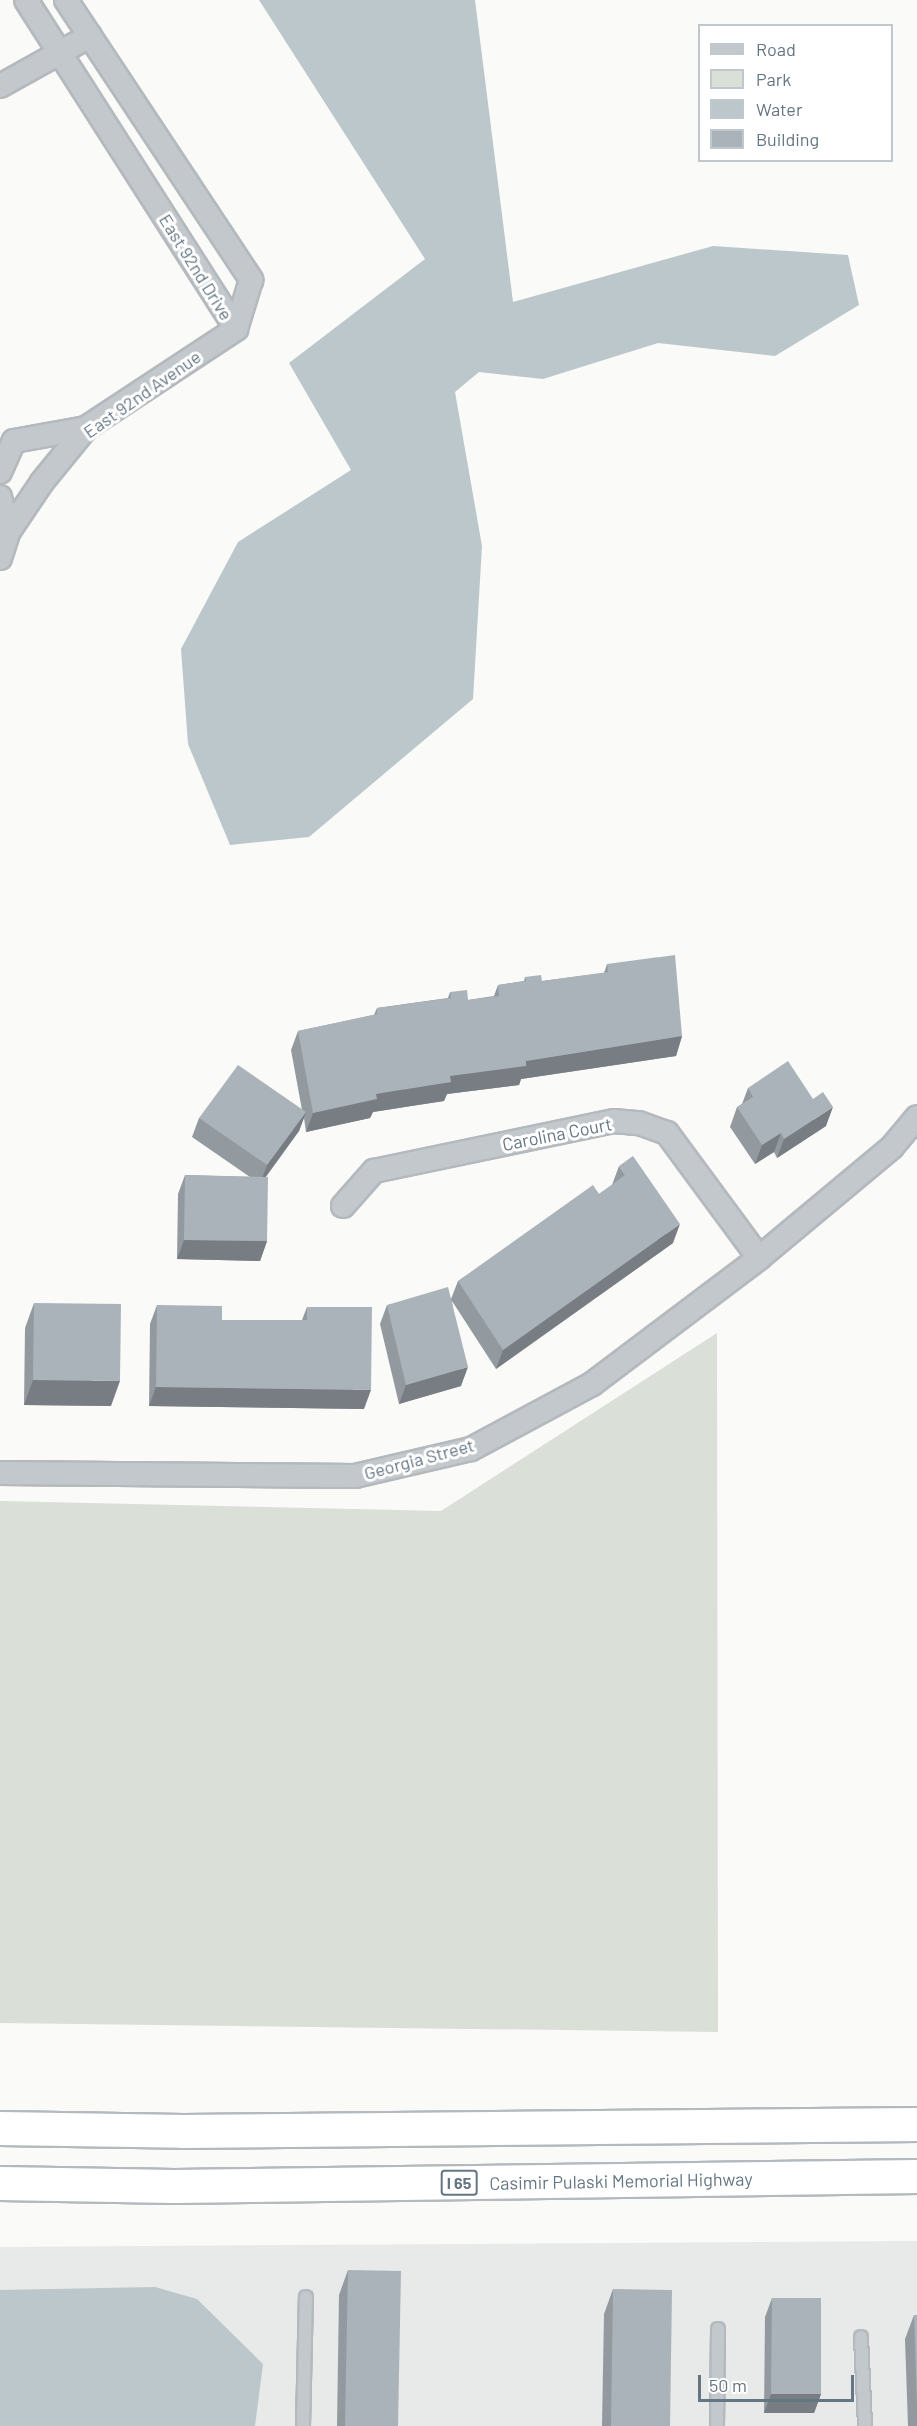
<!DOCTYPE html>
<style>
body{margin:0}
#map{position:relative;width:917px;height:2426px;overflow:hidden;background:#fafaf8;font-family:Barlow,sans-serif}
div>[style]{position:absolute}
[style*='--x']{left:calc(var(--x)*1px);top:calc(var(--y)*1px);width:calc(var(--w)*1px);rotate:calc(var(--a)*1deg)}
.built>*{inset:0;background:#e8e9e9}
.green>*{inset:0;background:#dadfd7}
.water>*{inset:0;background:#bbc7cb}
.roads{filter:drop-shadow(2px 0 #b4b9bd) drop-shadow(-2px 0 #b4b9bd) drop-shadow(0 2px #b4b9bd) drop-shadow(0 -2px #b4b9bd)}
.service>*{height:12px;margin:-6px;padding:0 6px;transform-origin:6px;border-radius:6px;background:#c3c8cc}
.minor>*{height:22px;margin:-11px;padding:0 11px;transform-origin:11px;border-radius:11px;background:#c3c8cc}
.motorway>*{height:33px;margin:-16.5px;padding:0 16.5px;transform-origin:16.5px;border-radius:16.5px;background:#fff}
.wall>*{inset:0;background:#929a9f}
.shaded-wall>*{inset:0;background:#777d82}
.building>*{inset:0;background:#aab3b9}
span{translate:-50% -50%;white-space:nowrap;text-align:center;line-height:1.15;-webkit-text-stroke:6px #fff;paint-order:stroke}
.shield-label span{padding:2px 4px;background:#fff;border:2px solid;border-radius:4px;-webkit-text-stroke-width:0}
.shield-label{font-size:16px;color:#657683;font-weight:700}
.street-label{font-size:18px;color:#657683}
.legend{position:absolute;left:698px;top:24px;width:195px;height:138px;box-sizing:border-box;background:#fff;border:2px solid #c1c8cd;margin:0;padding:8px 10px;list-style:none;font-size:18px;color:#657683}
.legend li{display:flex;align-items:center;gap:12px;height:30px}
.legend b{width:30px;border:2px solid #c1c8cd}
.scale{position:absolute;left:698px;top:2375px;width:156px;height:27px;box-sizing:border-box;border:3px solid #657683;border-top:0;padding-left:8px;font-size:18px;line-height:21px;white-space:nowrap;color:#657683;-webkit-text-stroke:4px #fff;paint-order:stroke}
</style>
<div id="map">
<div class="built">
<i style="clip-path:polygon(917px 2241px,917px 2426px,0 2426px,0 2247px)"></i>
</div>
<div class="green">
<i style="clip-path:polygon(717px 1333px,718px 2032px,0 2023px,0 1501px,441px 1511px)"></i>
</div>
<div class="water">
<i style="clip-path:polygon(259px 0,475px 0,513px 302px,713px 246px,848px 255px,859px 305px,775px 356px,658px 343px,543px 379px,479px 372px,455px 392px,482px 546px,473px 699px,309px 837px,230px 845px,188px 744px,181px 649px,238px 542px,351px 470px,289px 363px,425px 259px)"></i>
<i style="clip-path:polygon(155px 2287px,197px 2299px,263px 2364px,255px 2426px,0 2426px,0 2290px)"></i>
</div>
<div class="roads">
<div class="service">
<i style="--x:861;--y:2337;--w:89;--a:87.4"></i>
<i style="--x:303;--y:2426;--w:129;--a:-88.7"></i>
<i style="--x:717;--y:2426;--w:97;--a:-89.4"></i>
</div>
<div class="minor">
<i style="--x:26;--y:0;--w:390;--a:57.4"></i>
<i style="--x:66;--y:0;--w:336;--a:56.5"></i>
<i style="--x:251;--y:280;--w:51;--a:107"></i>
<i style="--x:0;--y:86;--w:103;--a:-29.1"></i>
<i style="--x:0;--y:472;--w:34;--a:-66"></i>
<i style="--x:14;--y:441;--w:73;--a:-10.2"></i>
<i style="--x:0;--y:497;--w:35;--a:75"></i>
<i style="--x:0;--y:558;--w:28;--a:-72"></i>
<i style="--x:9;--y:531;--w:59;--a:-56"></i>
<i style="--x:42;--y:482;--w:70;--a:-50.8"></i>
<i style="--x:86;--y:428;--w:180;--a:-33.4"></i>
<i style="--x:343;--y:1206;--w:47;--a:-48.5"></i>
<i style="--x:374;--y:1171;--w:245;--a:-11.8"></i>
<i style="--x:614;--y:1121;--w:25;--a:5"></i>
<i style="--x:639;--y:1123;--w:30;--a:20"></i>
<i style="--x:667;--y:1133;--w:155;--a:53.6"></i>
<i style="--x:0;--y:1473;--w:355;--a:0.5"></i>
<i style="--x:355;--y:1476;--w:119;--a:-13.1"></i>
<i style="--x:471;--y:1449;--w:137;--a:-28.2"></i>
<i style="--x:592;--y:1384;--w:209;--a:-37"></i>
<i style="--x:759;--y:1258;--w:173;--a:-39.8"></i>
<i style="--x:892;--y:1147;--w:39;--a:-50"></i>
</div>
<div class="motorway">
<i style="--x:0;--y:2128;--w:183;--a:0.9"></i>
<i style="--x:183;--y:2131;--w:734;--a:-0.55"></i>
<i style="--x:0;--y:2183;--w:174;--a:1"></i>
<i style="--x:174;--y:2186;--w:743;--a:-0.77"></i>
</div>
</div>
<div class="wall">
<i style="clip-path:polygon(607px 964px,682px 1036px,676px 1056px,521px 1079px,519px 1085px,447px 1094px,444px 1101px,373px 1112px,370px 1118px,306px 1132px,304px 1118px,299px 1131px,266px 1177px,267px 1241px,260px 1261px,177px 1259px,178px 1194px,185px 1175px,250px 1177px,192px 1137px,199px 1118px,302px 1110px,291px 1050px,298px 1031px,374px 1015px,377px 1008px,448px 998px,450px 992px,468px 1000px,494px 996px,498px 985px,524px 981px,525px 977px,542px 981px,604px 973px)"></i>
<i style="clip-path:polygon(748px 1088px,826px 1126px,777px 1158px,774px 1152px,755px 1164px,730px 1127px,737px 1107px,742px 1104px)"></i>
<i style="clip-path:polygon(619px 1166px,673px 1243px,496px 1369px,452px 1301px,461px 1386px,399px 1404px,380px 1324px,387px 1305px,451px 1299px,458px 1281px,599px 1194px,612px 1185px)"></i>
<i style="clip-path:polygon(34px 1303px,111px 1406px,24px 1405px,25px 1328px)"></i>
<i style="clip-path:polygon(157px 1305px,222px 1320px,302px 1320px,307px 1307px,364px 1409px,149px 1406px,150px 1324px)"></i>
<i style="clip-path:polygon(348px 2270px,398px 2426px,337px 2426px,339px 2295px)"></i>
<i style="clip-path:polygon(613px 2289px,670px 2426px,602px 2426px,604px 2314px)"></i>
<i style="clip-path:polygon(772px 2298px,821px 2394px,814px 2413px,764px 2413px,765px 2317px)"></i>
<i style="clip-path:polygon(914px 2315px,917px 2315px,917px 2426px,908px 2426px,905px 2339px)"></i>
</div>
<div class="shaded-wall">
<i style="clip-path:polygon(682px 1036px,676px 1056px,521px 1079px,519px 1085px,447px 1094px,444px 1101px,373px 1112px,370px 1118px,306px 1132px,313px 1113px,376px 1094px,450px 1076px,526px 1061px)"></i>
<i style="clip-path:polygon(833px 1107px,826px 1126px,777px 1158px,784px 1139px)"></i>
<i style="clip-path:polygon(306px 1112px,299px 1131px,260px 1184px,267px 1165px)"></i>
<i style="clip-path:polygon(781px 1133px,774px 1152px,755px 1164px,762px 1145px)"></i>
<i style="clip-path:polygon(680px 1224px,673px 1243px,496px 1369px,503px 1350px)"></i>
<i style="clip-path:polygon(184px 1240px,267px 1241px,260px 1261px,177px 1259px)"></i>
<i style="clip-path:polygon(468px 1367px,461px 1386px,399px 1404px,406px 1385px)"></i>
<i style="clip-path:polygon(33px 1380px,120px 1381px,111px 1406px,24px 1405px)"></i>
<i style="clip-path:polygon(156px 1387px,371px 1390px,364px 1409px,149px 1406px)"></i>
<i style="clip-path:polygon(771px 2394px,821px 2394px,814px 2413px,764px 2413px)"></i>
</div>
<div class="building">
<i style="clip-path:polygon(675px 955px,682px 1036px,526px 1061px,526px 1066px,450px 1076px,451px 1082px,376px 1094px,377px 1099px,313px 1113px,298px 1031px,377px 1014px,377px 1008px,451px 998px,450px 992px,467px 990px,468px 1000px,499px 996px,498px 985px,526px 981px,525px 977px,541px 975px,542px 981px,608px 972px,607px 964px)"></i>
<i style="clip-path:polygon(788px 1061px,813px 1099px,823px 1092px,833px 1107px,784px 1139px,781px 1133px,762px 1145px,737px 1107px,753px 1097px,748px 1088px)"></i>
<i style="clip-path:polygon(238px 1065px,306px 1112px,267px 1165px,199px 1118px)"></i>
<i style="clip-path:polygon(633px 1156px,680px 1224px,503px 1350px,458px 1281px,593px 1185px,599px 1194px,625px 1175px,619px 1166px)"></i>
<i style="clip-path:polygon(185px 1175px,268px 1177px,267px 1241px,184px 1240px)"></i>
<i style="clip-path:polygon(448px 1287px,468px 1367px,406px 1385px,387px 1305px)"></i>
<i style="clip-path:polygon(34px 1303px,121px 1304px,120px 1381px,33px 1380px)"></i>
<i style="clip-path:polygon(157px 1305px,222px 1306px,222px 1320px,307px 1320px,307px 1307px,372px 1307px,371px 1390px,156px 1387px)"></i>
<i style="clip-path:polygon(348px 2270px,401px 2271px,398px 2426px,345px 2426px)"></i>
<i style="clip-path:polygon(613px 2289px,672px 2290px,670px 2426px,611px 2426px)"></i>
<i style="clip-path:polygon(772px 2298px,821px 2298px,821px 2394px,771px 2394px)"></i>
<i style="clip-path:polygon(914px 2315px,917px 2315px,917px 2404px)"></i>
</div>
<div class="shield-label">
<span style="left:459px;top:2183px">I 65</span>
</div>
<div class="street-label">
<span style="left:196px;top:267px;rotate:58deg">East 92nd Drive</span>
<span style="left:142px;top:394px;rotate:-35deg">East 92nd Avenue</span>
<span style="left:557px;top:1134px;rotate:-11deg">Carolina Court</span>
<span style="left:419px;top:1459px;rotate:-15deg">Georgia Street</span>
<span style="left:621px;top:2181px;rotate:-1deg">Casimir Pulaski Memorial Highway</span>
</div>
<ul class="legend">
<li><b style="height:8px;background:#c3c8cc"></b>Road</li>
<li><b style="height:16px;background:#dadfd7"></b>Park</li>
<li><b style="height:16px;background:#bbc7cb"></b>Water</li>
<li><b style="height:16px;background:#aab3b9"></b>Building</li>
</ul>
<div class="scale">50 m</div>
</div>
